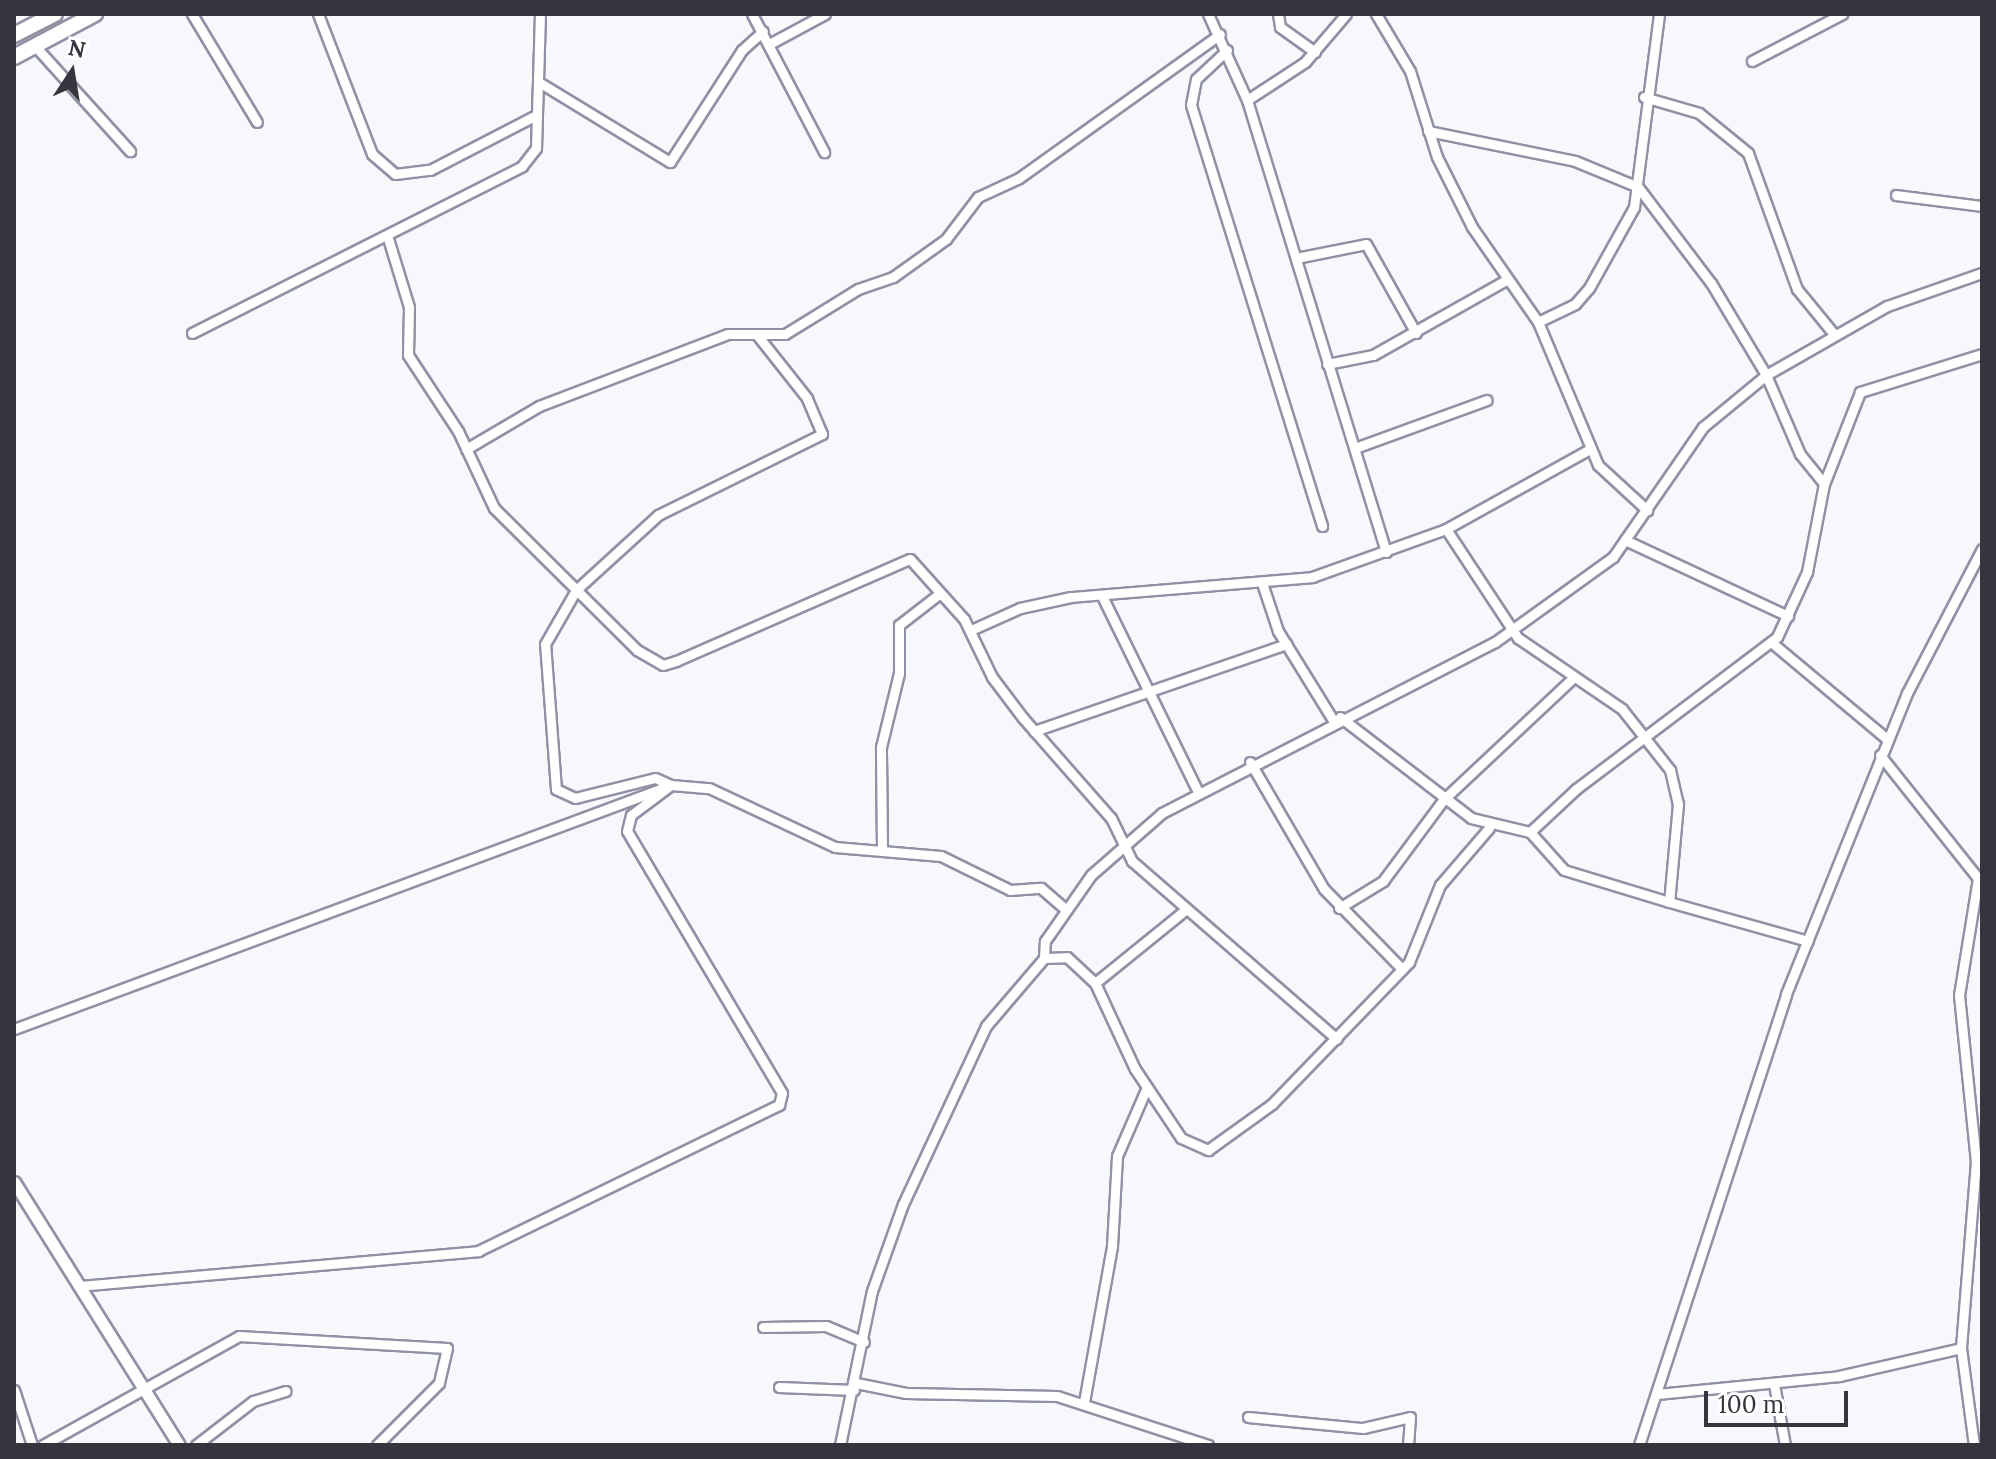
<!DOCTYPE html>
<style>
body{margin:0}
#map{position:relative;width:1996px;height:1459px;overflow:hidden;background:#f7f8fc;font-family:Lora,serif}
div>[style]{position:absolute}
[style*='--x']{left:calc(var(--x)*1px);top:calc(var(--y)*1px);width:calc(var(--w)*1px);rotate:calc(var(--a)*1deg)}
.roads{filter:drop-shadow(2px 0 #9191a5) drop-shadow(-2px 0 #9191a5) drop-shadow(0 2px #9191a5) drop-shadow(0 -2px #9191a5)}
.minor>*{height:9px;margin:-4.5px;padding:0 4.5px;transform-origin:4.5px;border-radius:4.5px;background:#fff}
.tertiary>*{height:11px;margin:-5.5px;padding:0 5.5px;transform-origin:5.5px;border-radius:5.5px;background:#fff}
.trunk>*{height:14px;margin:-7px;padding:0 7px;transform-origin:7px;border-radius:7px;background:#fff}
span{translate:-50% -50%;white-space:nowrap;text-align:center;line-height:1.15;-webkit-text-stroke:8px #fff;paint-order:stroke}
.frame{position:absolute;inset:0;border:16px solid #35353d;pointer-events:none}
.north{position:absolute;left:32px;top:32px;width:80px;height:80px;-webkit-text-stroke:6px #fff;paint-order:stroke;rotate:12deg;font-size:22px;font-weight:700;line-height:32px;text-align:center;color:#35353d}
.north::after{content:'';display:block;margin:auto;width:28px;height:36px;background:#35353d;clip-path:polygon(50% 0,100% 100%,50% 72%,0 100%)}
.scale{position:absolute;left:1704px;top:1391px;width:144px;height:36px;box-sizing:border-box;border:4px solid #35353d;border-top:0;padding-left:10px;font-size:24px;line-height:28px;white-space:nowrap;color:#35353d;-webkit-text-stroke:6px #fff;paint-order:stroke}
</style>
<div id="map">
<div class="roads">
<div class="minor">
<i style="--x:192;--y:14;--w:126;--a:59"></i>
<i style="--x:318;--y:14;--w:150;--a:68.9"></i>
<i style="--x:372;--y:154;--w:30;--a:41"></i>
<i style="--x:395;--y:174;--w:35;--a:-7"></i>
<i style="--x:430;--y:170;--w:117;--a:-27.4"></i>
<i style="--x:752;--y:14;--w:156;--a:62.4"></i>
<i style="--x:1208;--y:14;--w:94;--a:65.6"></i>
<i style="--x:1247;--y:100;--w:473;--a:72.9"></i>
<i style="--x:1278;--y:14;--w:13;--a:81"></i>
<i style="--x:1280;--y:27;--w:43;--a:35.5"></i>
<i style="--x:1376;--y:14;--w:66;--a:59.2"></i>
<i style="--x:1410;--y:71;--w:90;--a:72.6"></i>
<i style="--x:1437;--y:157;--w:78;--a:63.4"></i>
<i style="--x:1472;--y:227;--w:116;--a:55.2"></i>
<i style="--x:1538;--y:322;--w:155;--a:67.2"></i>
<i style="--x:1598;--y:465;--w:67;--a:42.6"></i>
<i style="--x:773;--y:42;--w:59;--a:-28.3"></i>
<i style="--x:35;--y:46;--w:142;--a:47.9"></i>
<i style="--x:1227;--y:50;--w:42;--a:136.9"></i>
<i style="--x:1196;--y:79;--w:26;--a:101"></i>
<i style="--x:1191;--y:105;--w:441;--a:72.7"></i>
<i style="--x:1752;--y:61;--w:102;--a:-27.6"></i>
<i style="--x:542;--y:84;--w:150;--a:31.4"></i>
<i style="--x:670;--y:162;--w:133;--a:-57.3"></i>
<i style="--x:742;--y:50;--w:28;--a:-42"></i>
<i style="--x:1644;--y:97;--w:57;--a:16.2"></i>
<i style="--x:1699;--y:113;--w:63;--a:39.2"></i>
<i style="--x:1748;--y:153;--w:145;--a:70.2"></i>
<i style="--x:1797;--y:289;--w:57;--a:50.7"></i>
<i style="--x:1247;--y:100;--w:69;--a:-33.2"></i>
<i style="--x:1305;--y:62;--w:63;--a:-49.5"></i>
<i style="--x:1428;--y:131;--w:150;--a:11.5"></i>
<i style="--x:1575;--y:161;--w:68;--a:22.4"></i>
<i style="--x:1638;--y:187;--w:121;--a:52.8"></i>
<i style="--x:1711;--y:283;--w:107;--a:59.1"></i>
<i style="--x:1766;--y:375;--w:86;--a:66.7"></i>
<i style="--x:1800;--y:454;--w:38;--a:51"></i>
<i style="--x:1896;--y:195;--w:87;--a:7.3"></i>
<i style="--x:387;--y:235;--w:75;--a:73"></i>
<i style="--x:409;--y:307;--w:48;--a:91.2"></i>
<i style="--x:408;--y:355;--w:91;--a:56.7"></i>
<i style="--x:458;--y:431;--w:85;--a:64.9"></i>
<i style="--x:494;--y:508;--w:202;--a:44.8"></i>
<i style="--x:637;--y:650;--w:30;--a:30"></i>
<i style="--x:663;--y:665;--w:14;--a:-17"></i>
<i style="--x:676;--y:661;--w:255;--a:-23.6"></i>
<i style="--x:910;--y:559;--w:81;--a:48"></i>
<i style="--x:964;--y:619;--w:64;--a:64.2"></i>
<i style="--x:992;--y:677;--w:51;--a:52.9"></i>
<i style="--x:1023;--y:718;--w:133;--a:48.7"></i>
<i style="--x:1111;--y:818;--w:48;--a:64"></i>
<i style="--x:1132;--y:861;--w:271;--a:41"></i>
<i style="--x:1296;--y:258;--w:71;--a:-11.3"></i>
<i style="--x:1366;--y:244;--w:102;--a:60.7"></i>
<i style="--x:1538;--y:322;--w:41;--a:-25.9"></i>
<i style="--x:1575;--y:304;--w:21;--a:-49"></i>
<i style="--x:1589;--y:288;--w:93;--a:-60.9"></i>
<i style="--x:1634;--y:207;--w:195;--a:-82.6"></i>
<i style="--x:192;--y:333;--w:370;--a:-26.8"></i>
<i style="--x:522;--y:166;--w:23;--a:-52"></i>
<i style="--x:536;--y:148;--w:134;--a:-88.3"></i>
<i style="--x:1327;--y:364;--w:47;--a:-11.1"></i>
<i style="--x:1373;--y:355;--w:153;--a:-29.4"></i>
<i style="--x:1355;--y:448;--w:140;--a:-20"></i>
<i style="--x:466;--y:449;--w:85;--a:-30.5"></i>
<i style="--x:539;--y:406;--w:202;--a:-20.9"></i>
<i style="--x:728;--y:334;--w:57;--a:0"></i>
<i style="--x:785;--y:334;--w:86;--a:-31.7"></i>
<i style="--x:858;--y:289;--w:37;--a:-19"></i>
<i style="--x:893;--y:277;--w:65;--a:-35.6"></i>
<i style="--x:946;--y:239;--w:53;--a:-52.7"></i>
<i style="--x:978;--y:197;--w:45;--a:-24.9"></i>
<i style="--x:1019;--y:178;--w:247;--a:-35.6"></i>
<i style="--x:1446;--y:529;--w:165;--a:-29.1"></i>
<i style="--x:1625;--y:540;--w:180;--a:25"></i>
<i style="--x:1262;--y:583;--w:51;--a:71.6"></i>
<i style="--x:1278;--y:631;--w:105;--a:58.3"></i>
<i style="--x:1102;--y:596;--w:218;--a:63.9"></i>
<i style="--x:971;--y:630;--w:54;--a:-24.2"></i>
<i style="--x:1020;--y:608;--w:52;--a:-12.2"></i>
<i style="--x:1071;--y:597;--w:242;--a:-4.7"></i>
<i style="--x:1312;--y:577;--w:142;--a:-19.7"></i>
<i style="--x:1446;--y:529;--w:131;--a:56.6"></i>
<i style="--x:1518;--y:638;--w:126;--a:34.3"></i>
<i style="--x:1622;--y:709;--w:78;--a:51.8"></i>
<i style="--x:1670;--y:770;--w:35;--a:77"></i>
<i style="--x:1678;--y:804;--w:98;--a:95.2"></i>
<i style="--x:1669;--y:902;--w:144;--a:15.7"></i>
<i style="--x:1771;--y:642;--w:151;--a:39.9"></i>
<i style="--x:1340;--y:717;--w:165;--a:37.6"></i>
<i style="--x:1471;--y:818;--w:61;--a:13.3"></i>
<i style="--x:1530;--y:832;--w:51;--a:48.2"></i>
<i style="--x:1564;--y:870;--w:110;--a:16.9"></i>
<i style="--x:1034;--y:731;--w:267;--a:-19"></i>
<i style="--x:1880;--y:755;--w:157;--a:51.5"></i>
<i style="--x:1978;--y:878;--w:119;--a:99.2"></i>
<i style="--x:1959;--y:995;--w:167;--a:84.2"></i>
<i style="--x:1976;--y:1161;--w:188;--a:94.6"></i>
<i style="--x:1961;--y:1348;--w:98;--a:82.4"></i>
<i style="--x:1250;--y:762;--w:147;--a:59.8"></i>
<i style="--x:1324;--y:889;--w:112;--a:45.7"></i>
<i style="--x:1530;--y:832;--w:63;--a:-43.1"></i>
<i style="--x:1576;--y:789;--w:252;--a:-37.1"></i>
<i style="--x:1777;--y:637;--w:72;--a:-65.2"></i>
<i style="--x:1807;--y:572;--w:90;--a:-79.1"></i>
<i style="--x:1824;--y:484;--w:99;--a:-68.6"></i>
<i style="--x:1860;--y:392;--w:128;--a:-17.3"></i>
<i style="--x:882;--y:848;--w:101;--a:-90.6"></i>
<i style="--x:881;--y:747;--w:76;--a:-76.3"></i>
<i style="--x:899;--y:673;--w:48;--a:-90"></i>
<i style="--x:899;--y:625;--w:51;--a:-37.8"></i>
<i style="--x:1339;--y:908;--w:52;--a:-31.5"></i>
<i style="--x:1383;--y:881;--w:102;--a:-53.4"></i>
<i style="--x:1444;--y:799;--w:175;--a:-43.2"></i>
<i style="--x:1044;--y:958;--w:17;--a:-87"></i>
<i style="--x:1045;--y:941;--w:80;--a:-55.1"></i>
<i style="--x:1091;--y:875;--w:94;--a:-41.1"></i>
<i style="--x:1162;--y:813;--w:374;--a:-27.2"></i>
<i style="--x:1495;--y:642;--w:145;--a:-35.8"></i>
<i style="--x:1613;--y:557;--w:158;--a:-55.3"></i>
<i style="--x:1703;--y:427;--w:82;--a:-39.5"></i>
<i style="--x:1766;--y:375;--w:139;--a:-29.7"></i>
<i style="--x:1887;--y:306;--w:101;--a:-19.2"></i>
<i style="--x:1095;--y:983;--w:116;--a:-39"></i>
<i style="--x:14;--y:1029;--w:701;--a:-20.37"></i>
<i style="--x:671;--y:785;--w:38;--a:5"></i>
<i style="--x:709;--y:788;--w:139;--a:25.1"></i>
<i style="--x:835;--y:847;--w:106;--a:4.9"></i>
<i style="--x:941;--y:856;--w:77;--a:26.2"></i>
<i style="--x:1010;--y:890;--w:31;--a:-4"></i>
<i style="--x:1041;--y:888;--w:32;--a:41"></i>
<i style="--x:79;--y:1286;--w:401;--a:-5"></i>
<i style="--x:478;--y:1251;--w:335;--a:-25.9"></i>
<i style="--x:779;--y:1105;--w:12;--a:-76"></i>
<i style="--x:782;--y:1093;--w:304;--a:-120.6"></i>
<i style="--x:627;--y:831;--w:16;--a:-76"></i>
<i style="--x:631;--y:815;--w:50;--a:-36.9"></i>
<i style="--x:671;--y:785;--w:17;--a:-156"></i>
<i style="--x:655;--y:778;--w:82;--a:166"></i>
<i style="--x:575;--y:798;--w:21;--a:-155"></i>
<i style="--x:556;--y:789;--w:145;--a:-94.3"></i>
<i style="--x:545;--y:644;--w:62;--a:-60.1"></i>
<i style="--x:576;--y:590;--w:111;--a:-42.4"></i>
<i style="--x:658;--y:515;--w:183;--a:-26.3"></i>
<i style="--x:822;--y:434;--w:39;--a:-113"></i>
<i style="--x:807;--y:398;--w:80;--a:-128.4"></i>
<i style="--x:763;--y:1327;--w:63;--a:-0.9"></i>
<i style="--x:826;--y:1326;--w:41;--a:22.8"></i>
<i style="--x:856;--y:1383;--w:51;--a:11.3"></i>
<i style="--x:906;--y:1393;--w:151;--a:1.1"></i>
<i style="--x:1057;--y:1396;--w:159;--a:18"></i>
<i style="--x:1774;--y:1384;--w:62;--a:79.8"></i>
<i style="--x:779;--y:1387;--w:75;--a:2.3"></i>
<i style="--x:14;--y:1390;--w:58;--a:71.9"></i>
<i style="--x:1657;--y:1394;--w:183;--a:-5.6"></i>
<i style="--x:1839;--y:1376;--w:125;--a:-12.9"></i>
<i style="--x:1084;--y:1402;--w:158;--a:-79.8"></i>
<i style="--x:1112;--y:1246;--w:90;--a:-86.8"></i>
<i style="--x:1117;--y:1156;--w:75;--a:-66.5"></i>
<i style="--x:1248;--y:1417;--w:116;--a:5.5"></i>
<i style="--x:1363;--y:1428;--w:48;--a:-13.2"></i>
<i style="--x:1410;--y:1417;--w:28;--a:94"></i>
<i style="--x:43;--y:1445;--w:224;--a:-29.1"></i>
<i style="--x:239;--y:1336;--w:208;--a:3.3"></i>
<i style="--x:447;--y:1348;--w:36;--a:103"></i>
<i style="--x:439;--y:1383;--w:88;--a:135"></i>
<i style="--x:196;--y:1445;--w:72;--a:-37.7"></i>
<i style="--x:253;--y:1401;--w:34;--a:-17"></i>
<i style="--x:840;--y:1445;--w:157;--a:-78.3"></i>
<i style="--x:872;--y:1291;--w:92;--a:-70.4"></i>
<i style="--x:903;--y:1204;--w:196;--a:-65"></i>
<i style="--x:986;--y:1026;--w:89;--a:-49.5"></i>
<i style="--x:1044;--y:958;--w:23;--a:-2"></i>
<i style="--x:1067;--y:957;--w:38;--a:43"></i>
<i style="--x:1095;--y:983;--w:95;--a:65.1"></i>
<i style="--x:1135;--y:1069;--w:83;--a:56.3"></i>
<i style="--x:1181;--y:1138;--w:30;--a:24"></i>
<i style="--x:1208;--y:1150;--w:79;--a:-35.7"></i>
<i style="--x:1272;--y:1104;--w:197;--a:-46"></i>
<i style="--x:1409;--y:962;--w:83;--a:-68.1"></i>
<i style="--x:1440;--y:885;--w:75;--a:-49.3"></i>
<i style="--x:1639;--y:1445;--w:474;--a:-71.9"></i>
<i style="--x:1786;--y:994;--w:324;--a:-68.1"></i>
<i style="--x:1907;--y:693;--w:162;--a:-62.5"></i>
</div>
<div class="tertiary">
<i style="--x:14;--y:1182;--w:310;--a:57.9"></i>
</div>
<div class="trunk">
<i style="--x:14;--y:35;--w:46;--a:-27.1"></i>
<i style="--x:14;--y:57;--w:92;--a:-28"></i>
</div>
</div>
<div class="frame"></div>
<div class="north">N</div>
<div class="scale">100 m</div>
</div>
